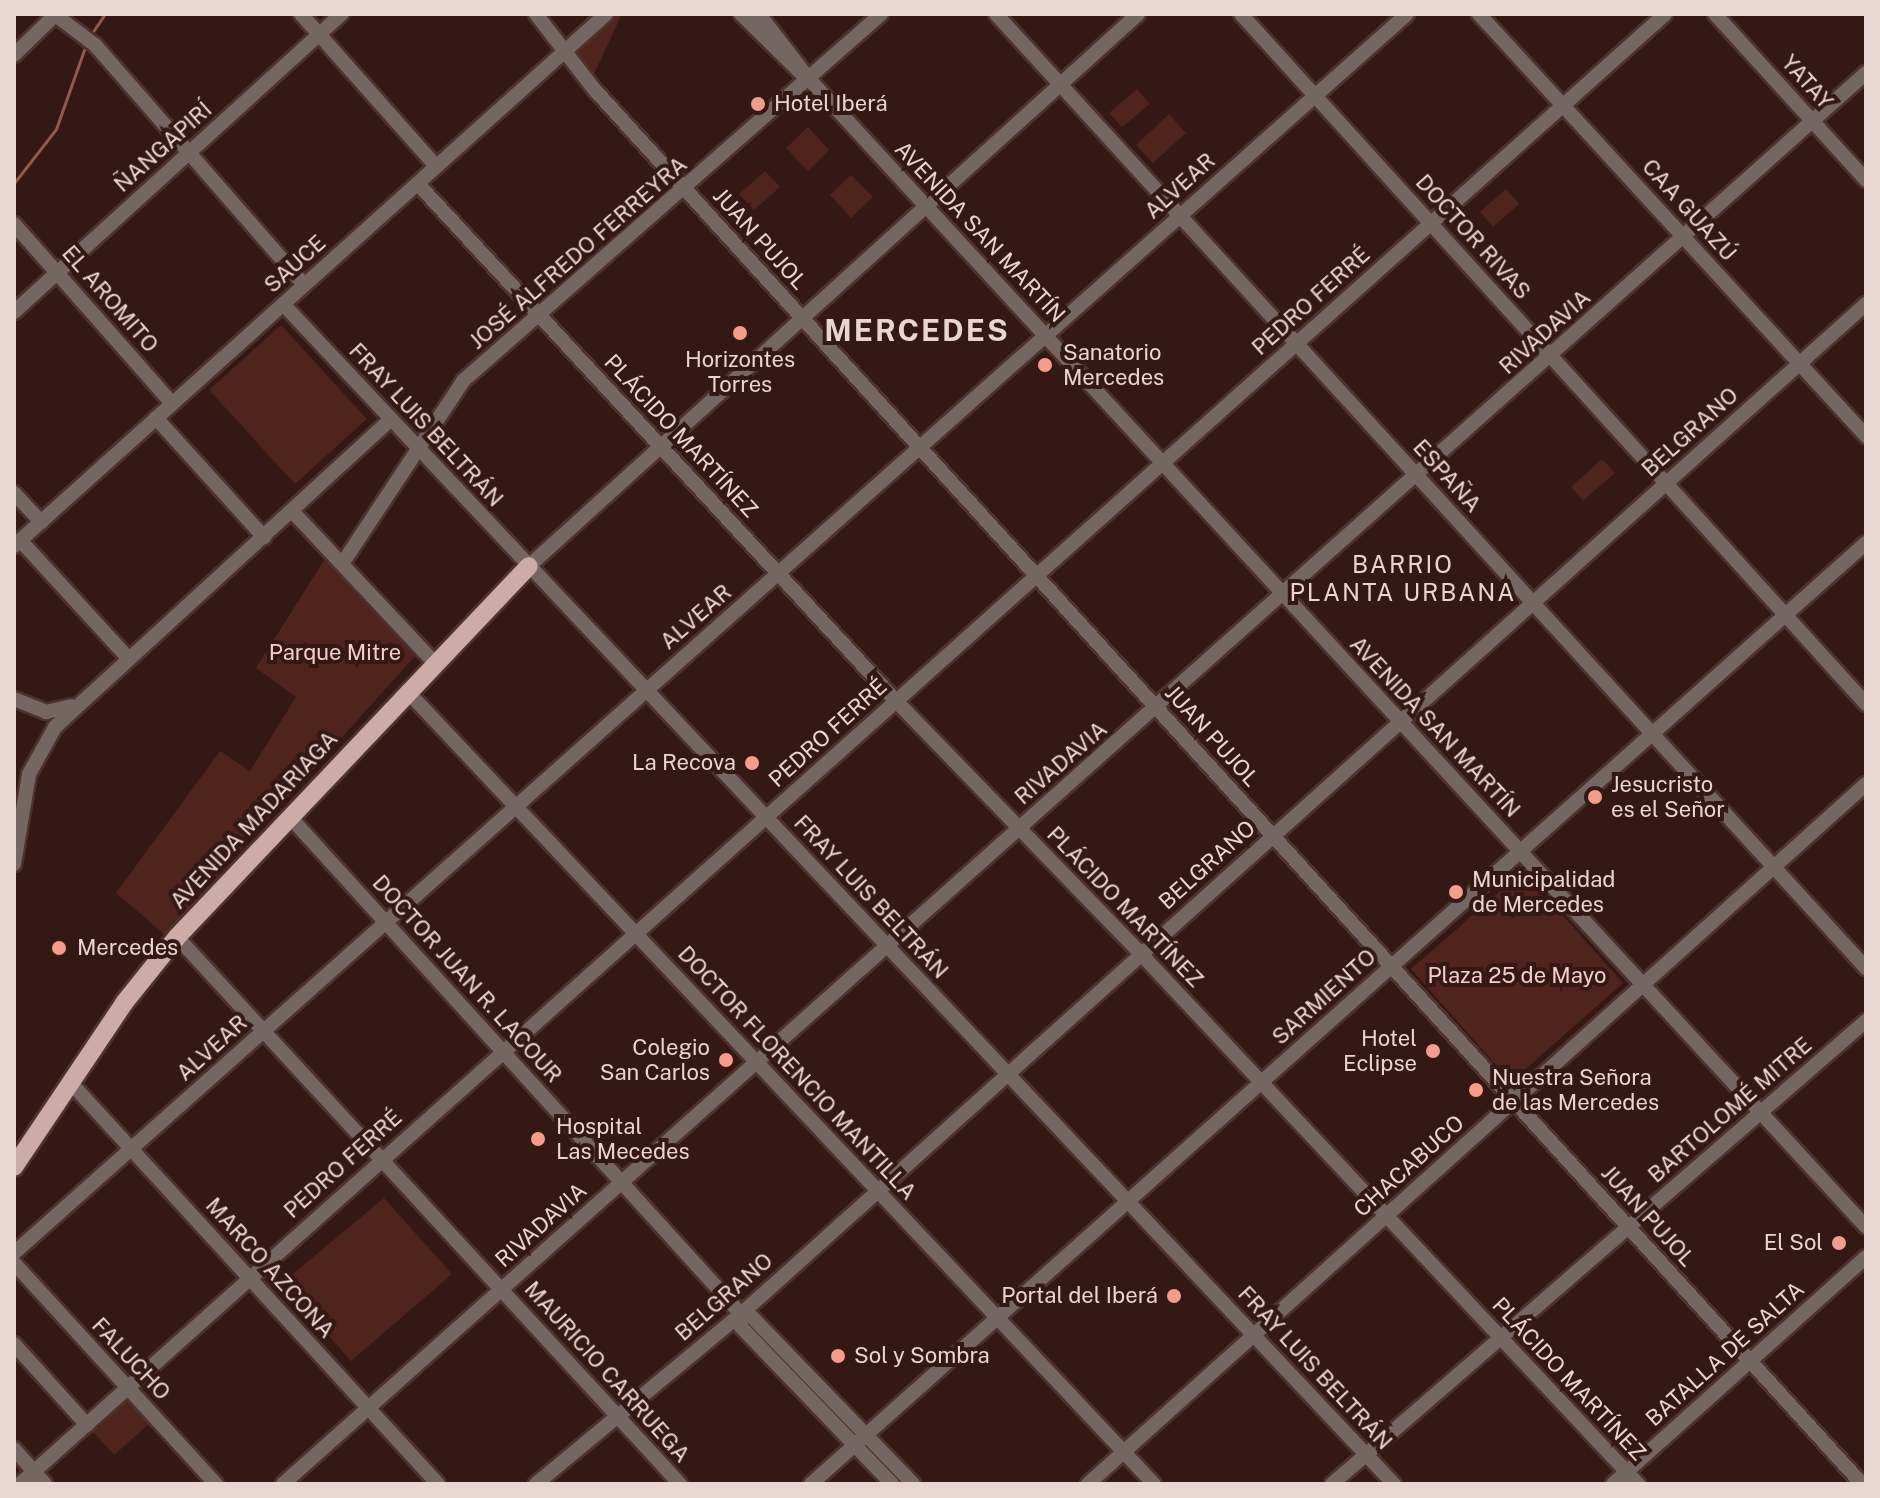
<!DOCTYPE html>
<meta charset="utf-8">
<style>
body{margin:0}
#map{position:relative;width:1880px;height:1498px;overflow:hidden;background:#341813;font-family:"Public Sans",sans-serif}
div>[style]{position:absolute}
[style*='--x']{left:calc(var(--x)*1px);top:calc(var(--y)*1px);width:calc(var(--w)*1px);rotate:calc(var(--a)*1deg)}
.green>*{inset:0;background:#4f241c}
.stream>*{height:3px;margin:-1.5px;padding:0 1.5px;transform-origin:1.5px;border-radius:1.5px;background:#92594d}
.roads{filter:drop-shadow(2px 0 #4d322e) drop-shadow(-2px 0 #4d322e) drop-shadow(0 2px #4d322e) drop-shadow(0 -2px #4d322e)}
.minor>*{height:14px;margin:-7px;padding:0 7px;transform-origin:7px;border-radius:7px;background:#766663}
.major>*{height:18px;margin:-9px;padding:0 9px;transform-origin:9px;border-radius:9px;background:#ccaca5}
.dots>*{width:22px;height:22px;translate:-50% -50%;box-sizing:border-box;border:4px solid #341813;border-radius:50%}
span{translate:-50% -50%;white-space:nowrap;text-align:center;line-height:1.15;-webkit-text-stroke:8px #341813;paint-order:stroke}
.street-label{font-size:22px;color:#e9d5d1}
.poi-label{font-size:22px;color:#e9d5d1}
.left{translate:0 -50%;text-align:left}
.right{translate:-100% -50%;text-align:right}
.park-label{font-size:22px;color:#f4cfc7}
.neighbourhood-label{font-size:24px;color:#e9d5d1;letter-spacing:2px}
.district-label{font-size:30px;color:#e9d5d1;font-weight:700;letter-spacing:2px}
.frame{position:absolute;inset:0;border:16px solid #e9d5d1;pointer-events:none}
</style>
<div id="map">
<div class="green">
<i style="clip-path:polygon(608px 14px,622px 14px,592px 78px,573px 47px)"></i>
<i style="clip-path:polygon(1137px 89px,1150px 104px,1122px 127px,1109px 113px)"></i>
<i style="clip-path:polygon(1169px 114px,1186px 133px,1153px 163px,1136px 145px)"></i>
<i style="clip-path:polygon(808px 127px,829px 150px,808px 171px,786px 148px)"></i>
<i style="clip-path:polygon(765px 171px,780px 187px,754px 210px,739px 194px)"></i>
<i style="clip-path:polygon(851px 175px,873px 197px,851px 218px,830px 195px)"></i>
<i style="clip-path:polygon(1506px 189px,1519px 204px,1493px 227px,1480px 212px)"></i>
<i style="clip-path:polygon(281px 325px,367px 419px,295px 484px,209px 390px)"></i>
<i style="clip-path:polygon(1602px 459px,1615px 473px,1583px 501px,1571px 487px)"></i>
<i style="clip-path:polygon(328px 554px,415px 656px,165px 935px,116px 893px,220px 751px,250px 771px,296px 697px,256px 668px)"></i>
<i style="clip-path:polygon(1523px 871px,1623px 983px,1511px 1082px,1411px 969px)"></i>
<i style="clip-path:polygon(384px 1198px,452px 1274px,351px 1361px,282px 1283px)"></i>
<i style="clip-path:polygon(125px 1395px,150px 1423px,114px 1455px,89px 1427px)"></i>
</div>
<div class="stream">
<i style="--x:92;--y:33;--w:23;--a:-56"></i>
<i style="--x:14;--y:183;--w:68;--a:-52.1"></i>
<i style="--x:56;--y:129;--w:87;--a:-70.5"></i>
</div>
<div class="roads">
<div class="minor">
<i style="--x:54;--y:14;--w:51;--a:37.1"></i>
<i style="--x:95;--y:45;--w:318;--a:48.9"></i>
<i style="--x:301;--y:14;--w:203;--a:48.4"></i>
<i style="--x:536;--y:14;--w:95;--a:52.3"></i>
<i style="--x:594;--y:89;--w:1885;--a:47.73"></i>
<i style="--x:741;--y:14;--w:86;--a:44.5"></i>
<i style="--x:759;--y:14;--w:82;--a:52.4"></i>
<i style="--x:809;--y:79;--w:1560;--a:47.36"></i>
<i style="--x:996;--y:14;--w:1291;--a:47.64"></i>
<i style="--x:1241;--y:14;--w:931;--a:47.83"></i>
<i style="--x:1479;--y:14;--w:573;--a:47.48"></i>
<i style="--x:1715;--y:14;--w:224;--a:47.7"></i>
<i style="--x:14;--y:55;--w:59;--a:-44.3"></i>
<i style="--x:418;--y:184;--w:706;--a:47.24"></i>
<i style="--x:897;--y:702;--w:351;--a:45.9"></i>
<i style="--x:1141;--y:954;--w:727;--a:46.84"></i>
<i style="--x:14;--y:224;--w:239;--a:48.6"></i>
<i style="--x:283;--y:304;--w:1621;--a:46.73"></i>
<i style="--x:14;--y:312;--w:443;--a:-42.3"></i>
<i style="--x:156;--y:418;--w:161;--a:47.8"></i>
<i style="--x:14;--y:493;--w:40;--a:47"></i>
<i style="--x:292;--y:511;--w:207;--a:46.8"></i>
<i style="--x:20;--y:540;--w:160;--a:47.5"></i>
<i style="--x:14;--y:546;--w:796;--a:-41.94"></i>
<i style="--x:344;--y:561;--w:217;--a:-56.5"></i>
<i style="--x:464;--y:380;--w:555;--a:-41.27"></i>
<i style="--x:529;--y:566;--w:822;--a:-42.19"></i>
<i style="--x:407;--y:691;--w:1089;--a:46.71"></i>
<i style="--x:14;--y:699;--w:35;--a:22"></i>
<i style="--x:46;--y:712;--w:26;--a:-13"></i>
<i style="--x:290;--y:817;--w:671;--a:47.78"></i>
<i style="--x:14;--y:864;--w:91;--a:-80.5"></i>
<i style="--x:29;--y:774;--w:54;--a:-61"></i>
<i style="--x:55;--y:727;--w:456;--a:-42.5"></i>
<i style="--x:177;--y:937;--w:743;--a:47.4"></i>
<i style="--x:70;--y:1082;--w:545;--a:47.53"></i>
<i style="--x:14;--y:1253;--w:1864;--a:-41.65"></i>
<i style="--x:14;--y:1263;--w:299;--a:47.6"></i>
<i style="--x:741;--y:1314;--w:11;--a:15"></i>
<i style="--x:752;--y:1317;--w:232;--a:46"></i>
<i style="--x:741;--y:1314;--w:13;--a:90"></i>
<i style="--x:741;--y:1327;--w:218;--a:46.1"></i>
<i style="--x:14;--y:1344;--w:109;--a:48"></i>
<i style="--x:14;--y:1449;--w:47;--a:48.5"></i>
<i style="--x:20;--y:1484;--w:2206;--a:-41.78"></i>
<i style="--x:283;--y:1484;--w:2121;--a:-41.71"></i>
<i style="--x:536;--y:1484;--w:266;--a:-39.7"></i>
<i style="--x:741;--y:1314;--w:1512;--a:-41.92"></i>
<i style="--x:811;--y:1484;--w:1414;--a:-41.73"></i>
<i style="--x:1088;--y:1484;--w:1047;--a:-41.98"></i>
<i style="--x:1332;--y:1484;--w:707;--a:-40.93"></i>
<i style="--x:1613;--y:1484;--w:340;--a:-41.9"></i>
</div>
<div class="major">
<i style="--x:14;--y:1167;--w:197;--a:-56.1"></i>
<i style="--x:124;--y:1003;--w:85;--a:-51.2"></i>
<i style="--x:177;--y:937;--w:511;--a:-46.51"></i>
</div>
</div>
<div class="dots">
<i style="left:758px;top:104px;background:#f49d8c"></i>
<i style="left:740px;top:333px;background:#f49d8c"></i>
<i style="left:1045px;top:365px;background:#f49d8c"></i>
<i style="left:752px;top:763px;background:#f49d8c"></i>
<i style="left:1595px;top:797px;background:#f49d8c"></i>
<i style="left:1456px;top:892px;background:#f49d8c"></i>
<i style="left:59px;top:948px;background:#f49d8c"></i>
<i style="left:1433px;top:1051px;background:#f49d8c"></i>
<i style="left:726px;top:1060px;background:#f49d8c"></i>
<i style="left:1476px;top:1090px;background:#f49d8c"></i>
<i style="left:538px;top:1139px;background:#f49d8c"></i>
<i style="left:1839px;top:1243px;background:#f49d8c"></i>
<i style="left:1174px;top:1296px;background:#f49d8c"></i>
<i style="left:838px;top:1356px;background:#f49d8c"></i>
</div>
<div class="street-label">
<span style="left:1807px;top:82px;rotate:48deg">YATAY</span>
<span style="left:163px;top:147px;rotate:-42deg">ÑANGAPIRÍ</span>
<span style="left:1180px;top:186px;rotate:-42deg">ALVEAR</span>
<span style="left:1689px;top:210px;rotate:48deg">CAA GUAZÚ</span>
<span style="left:980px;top:232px;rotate:47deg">AVENIDA SAN MARTÍN</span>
<span style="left:1473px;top:237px;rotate:48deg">DOCTOR RIVAS</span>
<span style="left:760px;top:239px;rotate:48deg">JUAN PUJOL</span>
<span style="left:578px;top:253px;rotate:-41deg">JOSÉ ALFREDO FERREYRA</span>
<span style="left:295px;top:264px;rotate:-42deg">SAUCE</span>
<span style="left:110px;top:299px;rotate:49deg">EL AROMITO</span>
<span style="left:1311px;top:301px;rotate:-42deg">PEDRO FERRÉ</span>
<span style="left:1545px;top:332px;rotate:-42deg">RIVADAVIA</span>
<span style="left:426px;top:425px;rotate:47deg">FRAY LUIS BELTRÁN</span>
<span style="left:1690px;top:432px;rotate:-42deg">BELGRANO</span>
<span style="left:681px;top:436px;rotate:47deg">PLÁCIDO MARTÍNEZ</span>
<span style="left:1447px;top:476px;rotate:48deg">ESPAÑA</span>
<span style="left:696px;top:617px;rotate:-41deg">ALVEAR</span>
<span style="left:1435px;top:727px;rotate:47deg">AVENIDA SAN MARTÍN</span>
<span style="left:828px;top:733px;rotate:-42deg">PEDRO FERRÉ</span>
<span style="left:1212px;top:736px;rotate:48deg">JUAN PUJOL</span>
<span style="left:1061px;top:763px;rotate:-41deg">RIVADAVIA</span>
<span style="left:254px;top:820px;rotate:-47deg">AVENIDA MADARIAGA</span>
<span style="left:1207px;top:865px;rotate:-42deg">BELGRANO</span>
<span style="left:871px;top:897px;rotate:47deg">FRAY LUIS BELTRÁN</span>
<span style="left:1125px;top:907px;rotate:46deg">PLÁCIDO MARTÍNEZ</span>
<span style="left:467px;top:979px;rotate:48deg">DOCTOR JUAN R. LACOUR</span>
<span style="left:1324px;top:997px;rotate:-42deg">SARMIENTO</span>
<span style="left:212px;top:1048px;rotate:-42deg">ALVEAR</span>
<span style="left:797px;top:1073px;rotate:47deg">DOCTOR FLORENCIO MANTILLA</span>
<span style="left:1730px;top:1110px;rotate:-41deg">BARTOLOMÉ MITRE</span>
<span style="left:343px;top:1164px;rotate:-42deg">PEDRO FERRÉ</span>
<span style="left:1409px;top:1166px;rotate:-42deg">CHACABUCO</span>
<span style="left:1648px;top:1216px;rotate:48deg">JUAN PUJOL</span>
<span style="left:541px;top:1225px;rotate:-42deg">RIVADAVIA</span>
<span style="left:270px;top:1268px;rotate:48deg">MARCO AZCONA</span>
<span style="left:724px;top:1297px;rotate:-41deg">BELGRANO</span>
<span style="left:1725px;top:1354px;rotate:-42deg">BATALLA DE SALTA</span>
<span style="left:131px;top:1359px;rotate:47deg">FALUCHO</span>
<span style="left:1315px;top:1368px;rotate:47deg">FRAY LUIS BELTRÁN</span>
<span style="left:607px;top:1372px;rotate:48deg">MAURICIO CARRUEGA</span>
<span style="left:1569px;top:1379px;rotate:47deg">PLÁCIDO MARTÍNEZ</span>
</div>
<div class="poi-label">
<span class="left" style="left:774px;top:104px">Hotel Iberá</span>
<span class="left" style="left:1063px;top:365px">Sanatorio<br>Mercedes</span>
<span style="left:740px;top:372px">Horizontes<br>Torres</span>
<span class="right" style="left:736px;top:763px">La Recova</span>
<span class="left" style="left:1611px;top:797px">Jesucristo<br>es el Señor</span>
<span class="left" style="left:1472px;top:892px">Municipalidad<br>de Mercedes</span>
<span class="left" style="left:77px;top:948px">Mercedes</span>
<span class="right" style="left:1417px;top:1051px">Hotel<br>Eclipse</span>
<span class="right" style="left:710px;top:1060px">Colegio<br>San Carlos</span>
<span class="left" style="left:1492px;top:1090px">Nuestra Señora<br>de las Mercedes</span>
<span class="left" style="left:556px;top:1139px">Hospital<br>Las Mecedes</span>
<span class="right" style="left:1823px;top:1243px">El Sol</span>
<span class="right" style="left:1158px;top:1296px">Portal del Iberá</span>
<span class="left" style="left:854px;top:1356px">Sol y Sombra</span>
</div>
<div class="park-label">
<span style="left:335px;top:653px">Parque Mitre</span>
<span style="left:1517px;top:976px">Plaza 25 de Mayo</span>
</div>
<div class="neighbourhood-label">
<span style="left:1403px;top:579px">BARRIO<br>PLANTA URBANA</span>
</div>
<div class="district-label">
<span style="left:917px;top:330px">MERCEDES</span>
</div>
<div class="frame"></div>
</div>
